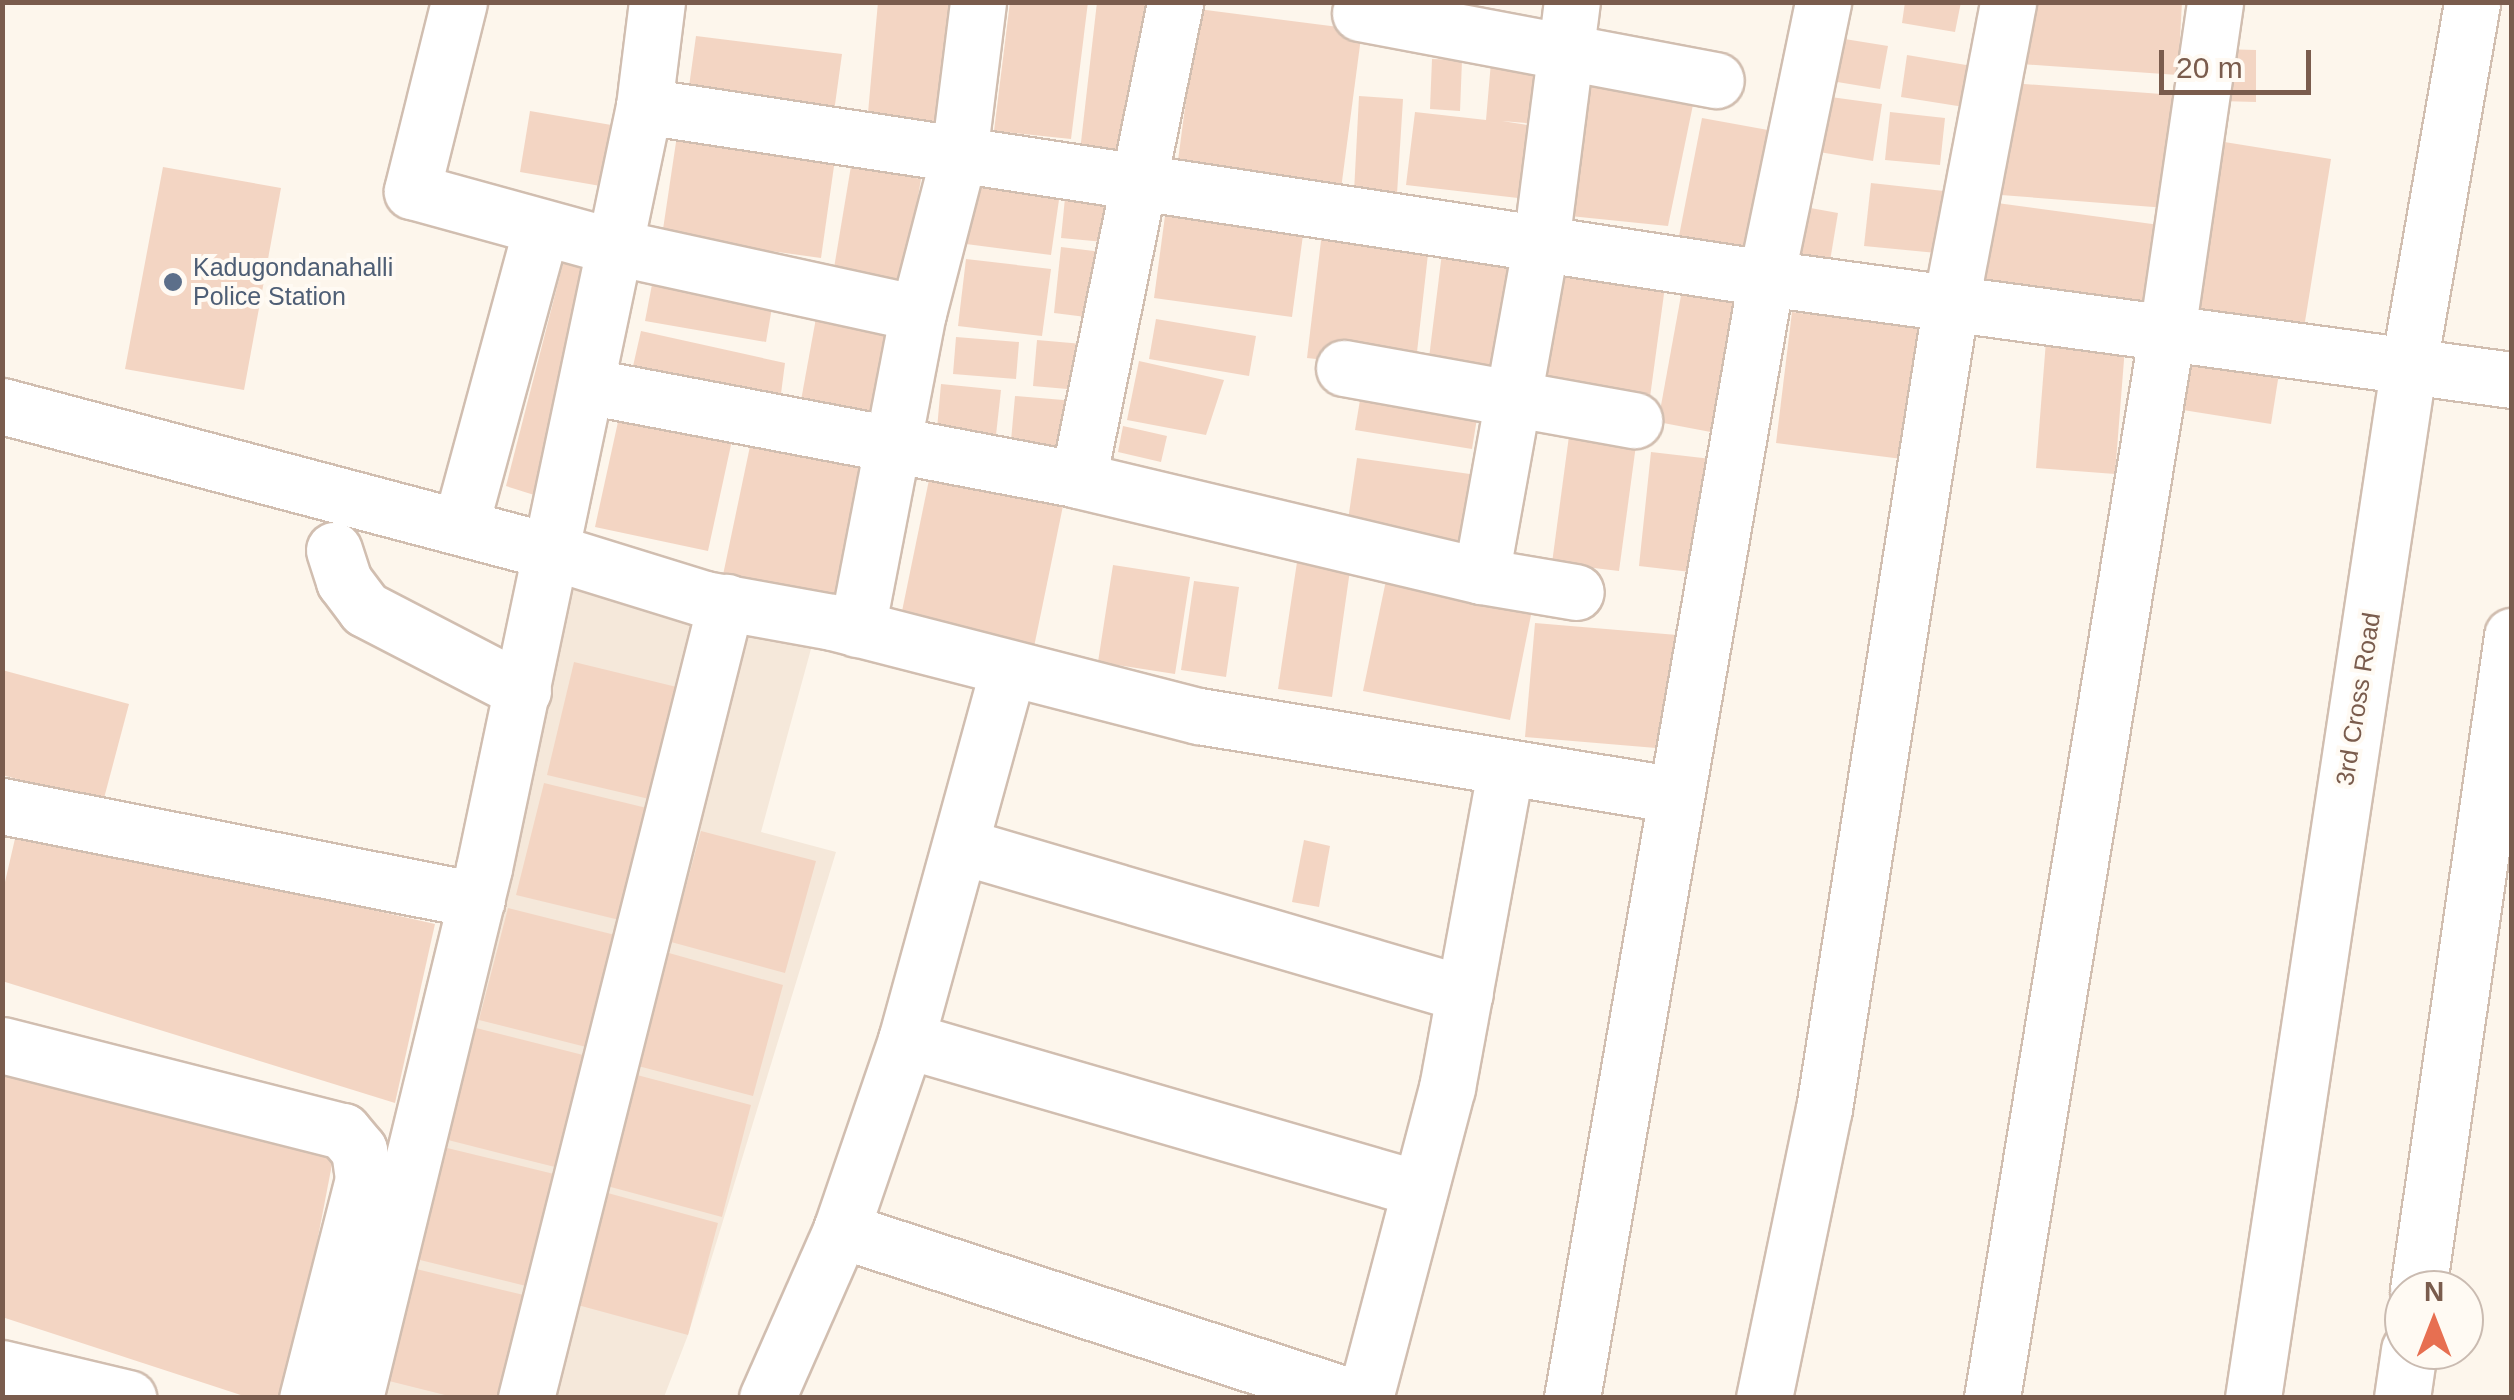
<!DOCTYPE html>
<style>
body{margin:0}
#map{position:relative;width:2514px;height:1400px;overflow:hidden;background:#fdf6ec;font-family:Arial,sans-serif}
div>[style]{position:absolute}
[style*='--x']{left:calc(var(--x)*1px);top:calc(var(--y)*1px);width:calc(var(--w)*1px);rotate:calc(var(--a)*1deg)}
.residential>*{inset:0;background:#f5e8da}
.building>*{inset:0;background:#f3d5c3}
.roads{filter:drop-shadow(2px 0 #d1beb0) drop-shadow(-2px 0 #d1beb0) drop-shadow(0 2px #d1beb0) drop-shadow(0 -2px #d1beb0)}
.minor>*{height:55px;margin:-27.5px;padding:0 27.5px;transform-origin:27.5px;border-radius:27.5px;background:#fff}
.dots>*{width:28px;height:28px;translate:-50% -50%;box-sizing:border-box;border:5px solid #fffaf3;border-radius:50%}
span{translate:-50% -50%;white-space:nowrap;text-align:center;line-height:1.15;-webkit-text-stroke:8px #fffaf3;paint-order:stroke}
.service-label{font-size:25px;color:#4e5e75}
.left{translate:0 -50%;text-align:left}
.street-label{font-size:25px;color:#7a5c4d}
.frame{position:absolute;inset:0;border:5px solid #7a5c4d;pointer-events:none}
.north{position:absolute;left:2384px;top:1270px;width:100px;height:100px;box-sizing:border-box;background:#fffaf3;border:2px solid #cabbb1;border-radius:50%;rotate:0deg;font-size:28px;font-weight:700;line-height:40px;text-align:center;color:#7a5c4d}
.north::after{content:'';display:block;margin:auto;width:35px;height:45px;background:#e76f51;clip-path:polygon(50% 0,100% 100%,50% 72%,0 100%)}
.scale{position:absolute;left:2159px;top:50px;width:152px;height:45px;box-sizing:border-box;border:5px solid #7a5c4d;border-top:0;padding-left:12px;font-size:30px;line-height:35px;white-space:nowrap;color:#7a5c4d;-webkit-text-stroke:8px #fffaf3;paint-order:stroke}
</style>
<div id="map">
<div class="residential">
<i style="clip-path:polygon(571px 565px,814px 638px,761px 832px,836px 852px,688px 1335px,664px 1397px,373px 1398px)"></i>
</div>
<div class="building">
<i style="clip-path:polygon(878px 2px,964px 2px,952px 132px,867px 124px)"></i>
<i style="clip-path:polygon(1010px 2px,1088px 2px,1071px 139px,994px 131px)"></i>
<i style="clip-path:polygon(1097px 2px,1155px 2px,1137px 157px,1080px 151px)"></i>
<i style="clip-path:polygon(1905px 2px,1961px 2px,1955px 32px,1902px 23px)"></i>
<i style="clip-path:polygon(2025px 2px,2182px 2px,2178px 75px,2021px 64px)"></i>
<i style="clip-path:polygon(1198px 9px,1362px 30px,1341px 189px,1177px 168px)"></i>
<i style="clip-path:polygon(696px 36px,842px 54px,833px 119px,687px 101px)"></i>
<i style="clip-path:polygon(1826px 36px,1888px 46px,1880px 89px,1819px 79px)"></i>
<i style="clip-path:polygon(2221px 49px,2256px 50px,2256px 102px,2220px 101px)"></i>
<i style="clip-path:polygon(1907px 55px,1972px 66px,1964px 107px,1901px 97px)"></i>
<i style="clip-path:polygon(1432px 59px,1462px 60px,1460px 111px,1430px 109px)"></i>
<i style="clip-path:polygon(1491px 62px,1543px 67px,1537px 124px,1502px 121px,1527px 125px,1518px 198px,1406px 185px,1415px 112px,1486px 120px)"></i>
<i style="clip-path:polygon(1577px 76px,1695px 95px,1668px 226px,1570px 216px)"></i>
<i style="clip-path:polygon(2010px 83px,2189px 96px,2179px 209px,2001px 195px)"></i>
<i style="clip-path:polygon(1816px 95px,1882px 104px,1873px 161px,1807px 150px)"></i>
<i style="clip-path:polygon(1359px 96px,1403px 99px,1397px 194px,1354px 192px)"></i>
<i style="clip-path:polygon(530px 111px,623px 127px,612px 188px,520px 172px)"></i>
<i style="clip-path:polygon(1890px 112px,1945px 118px,1940px 165px,1885px 160px)"></i>
<i style="clip-path:polygon(1702px 118px,1768px 130px,1744px 248px,1679px 236px)"></i>
<i style="clip-path:polygon(679px 122px,837px 145px,821px 258px,662px 236px)"></i>
<i style="clip-path:polygon(2212px 140px,2331px 159px,2304px 328px,2185px 309px)"></i>
<i style="clip-path:polygon(851px 166px,921px 179px,902px 292px,832px 280px)"></i>
<i style="clip-path:polygon(163px 167px,281px 188px,244px 390px,125px 369px)"></i>
<i style="clip-path:polygon(976px 174px,1061px 186px,1051px 255px,966px 244px)"></i>
<i style="clip-path:polygon(1871px 183px,1953px 192px,1947px 254px,1864px 246px)"></i>
<i style="clip-path:polygon(1066px 188px,1120px 193px,1115px 243px,1061px 238px)"></i>
<i style="clip-path:polygon(1975px 200px,2167px 226px,2155px 322px,1963px 296px)"></i>
<i style="clip-path:polygon(1167px 201px,1305px 220px,1292px 317px,1154px 298px)"></i>
<i style="clip-path:polygon(1794px 205px,1838px 213px,1829px 267px,1785px 260px)"></i>
<i style="clip-path:polygon(1323px 224px,1430px 236px,1415px 370px,1307px 358px)"></i>
<i style="clip-path:polygon(1443px 245px,1513px 253px,1497px 382px,1427px 374px)"></i>
<i style="clip-path:polygon(1061px 247px,1102px 252px,1094px 318px,1054px 313px)"></i>
<i style="clip-path:polygon(567px 248px,605px 253px,550px 500px,506px 486px)"></i>
<i style="clip-path:polygon(966px 259px,1051px 269px,1042px 336px,958px 326px)"></i>
<i style="clip-path:polygon(1539px 263px,1666px 279px,1648px 412px,1521px 395px)"></i>
<i style="clip-path:polygon(654px 274px,774px 296px,766px 342px,645px 321px)"></i>
<i style="clip-path:polygon(1684px 279px,1742px 290px,1716px 433px,1658px 422px)"></i>
<i style="clip-path:polygon(818px 307px,906px 323px,886px 433px,798px 417px)"></i>
<i style="clip-path:polygon(1792px 312px,1935px 330px,1918px 461px,1776px 443px)"></i>
<i style="clip-path:polygon(1156px 319px,1256px 336px,1249px 376px,1149px 359px)"></i>
<i style="clip-path:polygon(641px 331px,785px 363px,779px 409px,631px 375px)"></i>
<i style="clip-path:polygon(956px 337px,1019px 342px,1016px 379px,953px 374px)"></i>
<i style="clip-path:polygon(1037px 340px,1094px 345px,1090px 391px,1033px 386px)"></i>
<i style="clip-path:polygon(2046px 341px,2125px 347px,2115px 474px,2036px 468px)"></i>
<i style="clip-path:polygon(2173px 349px,2280px 367px,2271px 424px,2164px 407px)"></i>
<i style="clip-path:polygon(1139px 361px,1224px 380px,1206px 435px,1127px 420px)"></i>
<i style="clip-path:polygon(941px 384px,1001px 390px,996px 435px,937px 429px)"></i>
<i style="clip-path:polygon(1362px 388px,1479px 406px,1472px 449px,1355px 430px)"></i>
<i style="clip-path:polygon(1015px 396px,1075px 401px,1070px 457px,1010px 452px)"></i>
<i style="clip-path:polygon(621px 408px,734px 431px,708px 551px,595px 527px)"></i>
<i style="clip-path:polygon(1123px 426px,1167px 436px,1161px 462px,1118px 452px)"></i>
<i style="clip-path:polygon(753px 432px,869px 457px,839px 598px,723px 575px)"></i>
<i style="clip-path:polygon(1569px 436px,1636px 445px,1619px 571px,1552px 563px)"></i>
<i style="clip-path:polygon(1651px 452px,1720px 460px,1708px 574px,1639px 566px)"></i>
<i style="clip-path:polygon(1357px 458px,1477px 475px,1467px 544px,1347px 527px)"></i>
<i style="clip-path:polygon(931px 470px,1065px 496px,1034px 647px,900px 621px)"></i>
<i style="clip-path:polygon(1300px 542px,1353px 549px,1332px 697px,1278px 689px)"></i>
<i style="clip-path:polygon(1390px 561px,1536px 590px,1510px 720px,1363px 691px)"></i>
<i style="clip-path:polygon(1113px 565px,1190px 577px,1175px 674px,1098px 662px)"></i>
<i style="clip-path:polygon(1194px 581px,1239px 587px,1226px 677px,1181px 670px)"></i>
<i style="clip-path:polygon(1535px 623px,1689px 636px,1680px 750px,1525px 737px)"></i>
<i style="clip-path:polygon(574px 662px,689px 690px,662px 802px,547px 775px)"></i>
<i style="clip-path:polygon(2px 670px,129px 704px,103px 802px,2px 775px)"></i>
<i style="clip-path:polygon(544px 783px,659px 811px,632px 923px,516px 895px)"></i>
<i style="clip-path:polygon(17px 830px,435px 924px,395px 1103px,2px 981px,2px 895px)"></i>
<i style="clip-path:polygon(701px 831px,816px 861px,785px 973px,671px 942px)"></i>
<i style="clip-path:polygon(1304px 840px,1330px 846px,1319px 907px,1292px 902px)"></i>
<i style="clip-path:polygon(508px 908px,623px 937px,594px 1049px,479px 1020px)"></i>
<i style="clip-path:polygon(669px 953px,783px 985px,753px 1096px,638px 1066px)"></i>
<i style="clip-path:polygon(476px 1028px,591px 1057px,563px 1169px,448px 1140px)"></i>
<i style="clip-path:polygon(2px 1061px,334px 1154px,287px 1398px,250px 1398px,2px 1317px)"></i>
<i style="clip-path:polygon(637px 1075px,751px 1105px,722px 1217px,607px 1186px)"></i>
<i style="clip-path:polygon(443px 1147px,558px 1175px,530px 1287px,416px 1259px)"></i>
<i style="clip-path:polygon(604px 1192px,718px 1223px,688px 1335px,574px 1304px)"></i>
<i style="clip-path:polygon(412px 1268px,528px 1296px,503px 1398px,457px 1398px,385px 1380px)"></i>
</div>
<div class="roads">
<div class="minor">
<i style="--x:459;--y:2;--w:195;--a:104"></i>
<i style="--x:412;--y:191;--w:211;--a:15.4"></i>
<i style="--x:615;--y:247;--w:310;--a:12.3"></i>
<i style="--x:918;--y:313;--w:163;--a:-75.5"></i>
<i style="--x:959;--y:155;--w:154;--a:-82.9"></i>
<i style="--x:1360;--y:13;--w:362;--a:10.7"></i>
<i style="--x:644;--y:106;--w:105;--a:-82.9"></i>
<i style="--x:1344;--y:368;--w:295;--a:10.2"></i>
<i style="--x:587;--y:386;--w:500;--a:10.8"></i>
<i style="--x:1078;--y:480;--w:414;--a:13.4"></i>
<i style="--x:1481;--y:576;--w:96;--a:9.6"></i>
<i style="--x:2;--y:406;--w:570;--a:14.84"></i>
<i style="--x:553;--y:552;--w:159;--a:17.2"></i>
<i style="--x:705;--y:599;--w:129;--a:10.3"></i>
<i style="--x:832;--y:622;--w:379;--a:14.4"></i>
<i style="--x:1199;--y:716;--w:482;--a:9.4"></i>
<i style="--x:1078;--y:480;--w:488;--a:-78.5"></i>
<i style="--x:460;--y:527;--w:286;--a:-74.8"></i>
<i style="--x:334;--y:550;--w:33;--a:72"></i>
<i style="--x:344;--y:581;--w:35;--a:53"></i>
<i style="--x:365;--y:609;--w:178;--a:27.4"></i>
<i style="--x:1481;--y:576;--w:338;--a:-79.8"></i>
<i style="--x:1541;--y:243;--w:243;--a:-82.7"></i>
<i style="--x:857;--y:629;--w:322;--a:-79.1"></i>
<i style="--x:2;--y:806;--w:484;--a:11.2"></i>
<i style="--x:961;--y:846;--w:525;--a:16.36"></i>
<i style="--x:906;--y:1040;--w:535;--a:16.17"></i>
<i style="--x:2;--y:1045;--w:352;--a:14.2"></i>
<i style="--x:343;--y:1131;--w:25;--a:50"></i>
<i style="--x:359;--y:1150;--w:29;--a:82"></i>
<i style="--x:363;--y:1179;--w:226;--a:104.3"></i>
<i style="--x:841;--y:1230;--w:541;--a:18.1"></i>
<i style="--x:2418;--y:1290;--w:661;--a:-81.82"></i>
<i style="--x:2;--y:1368;--w:130;--a:13.4"></i>
<i style="--x:355;--y:1398;--w:545;--a:-76.32"></i>
<i style="--x:484;--y:868;--w:779;--a:-78.14"></i>
<i style="--x:644;--y:106;--w:1135;--a:8.72"></i>
<i style="--x:1766;--y:278;--w:753;--a:7.79"></i>
<i style="--x:526;--y:1398;--w:821;--a:-75.9"></i>
<i style="--x:767;--y:1398;--w:184;--a:-66.2"></i>
<i style="--x:841;--y:1230;--w:201;--a:-71.1"></i>
<i style="--x:906;--y:1040;--w:384;--a:-74.6"></i>
<i style="--x:1365;--y:1398;--w:321;--a:-75.2"></i>
<i style="--x:1447;--y:1088;--w:326;--a:-79.6"></i>
<i style="--x:1572;--y:1398;--w:1137;--a:-80.17"></i>
<i style="--x:1766;--y:278;--w:282;--a:-78.3"></i>
<i style="--x:1764;--y:1398;--w:295;--a:-78.3"></i>
<i style="--x:1824;--y:1109;--w:817;--a:-81.06"></i>
<i style="--x:1951;--y:302;--w:305;--a:-79.2"></i>
<i style="--x:1992;--y:1398;--w:1080;--a:-80.68"></i>
<i style="--x:2167;--y:332;--w:333;--a:-81.7"></i>
<i style="--x:2253;--y:1398;--w:1046;--a:-81.42"></i>
<i style="--x:2409;--y:364;--w:367;--a:-80.1"></i>
<i style="--x:2402;--y:1398;--w:49;--a:-81.7"></i>
</div>
</div>
<div class="dots">
<i style="left:173px;top:282px;background:#5c6f8a"></i>
</div>
<div class="service-label">
<span class="left" style="left:193px;top:282px">Kadugondanahalli<br>Police Station</span>
</div>
<div class="street-label">
<span style="left:2358px;top:699px;rotate:-81deg">3rd Cross Road</span>
</div>
<div class="frame"></div>
<div class="north">N</div>
<div class="scale">20 m</div>
</div>
